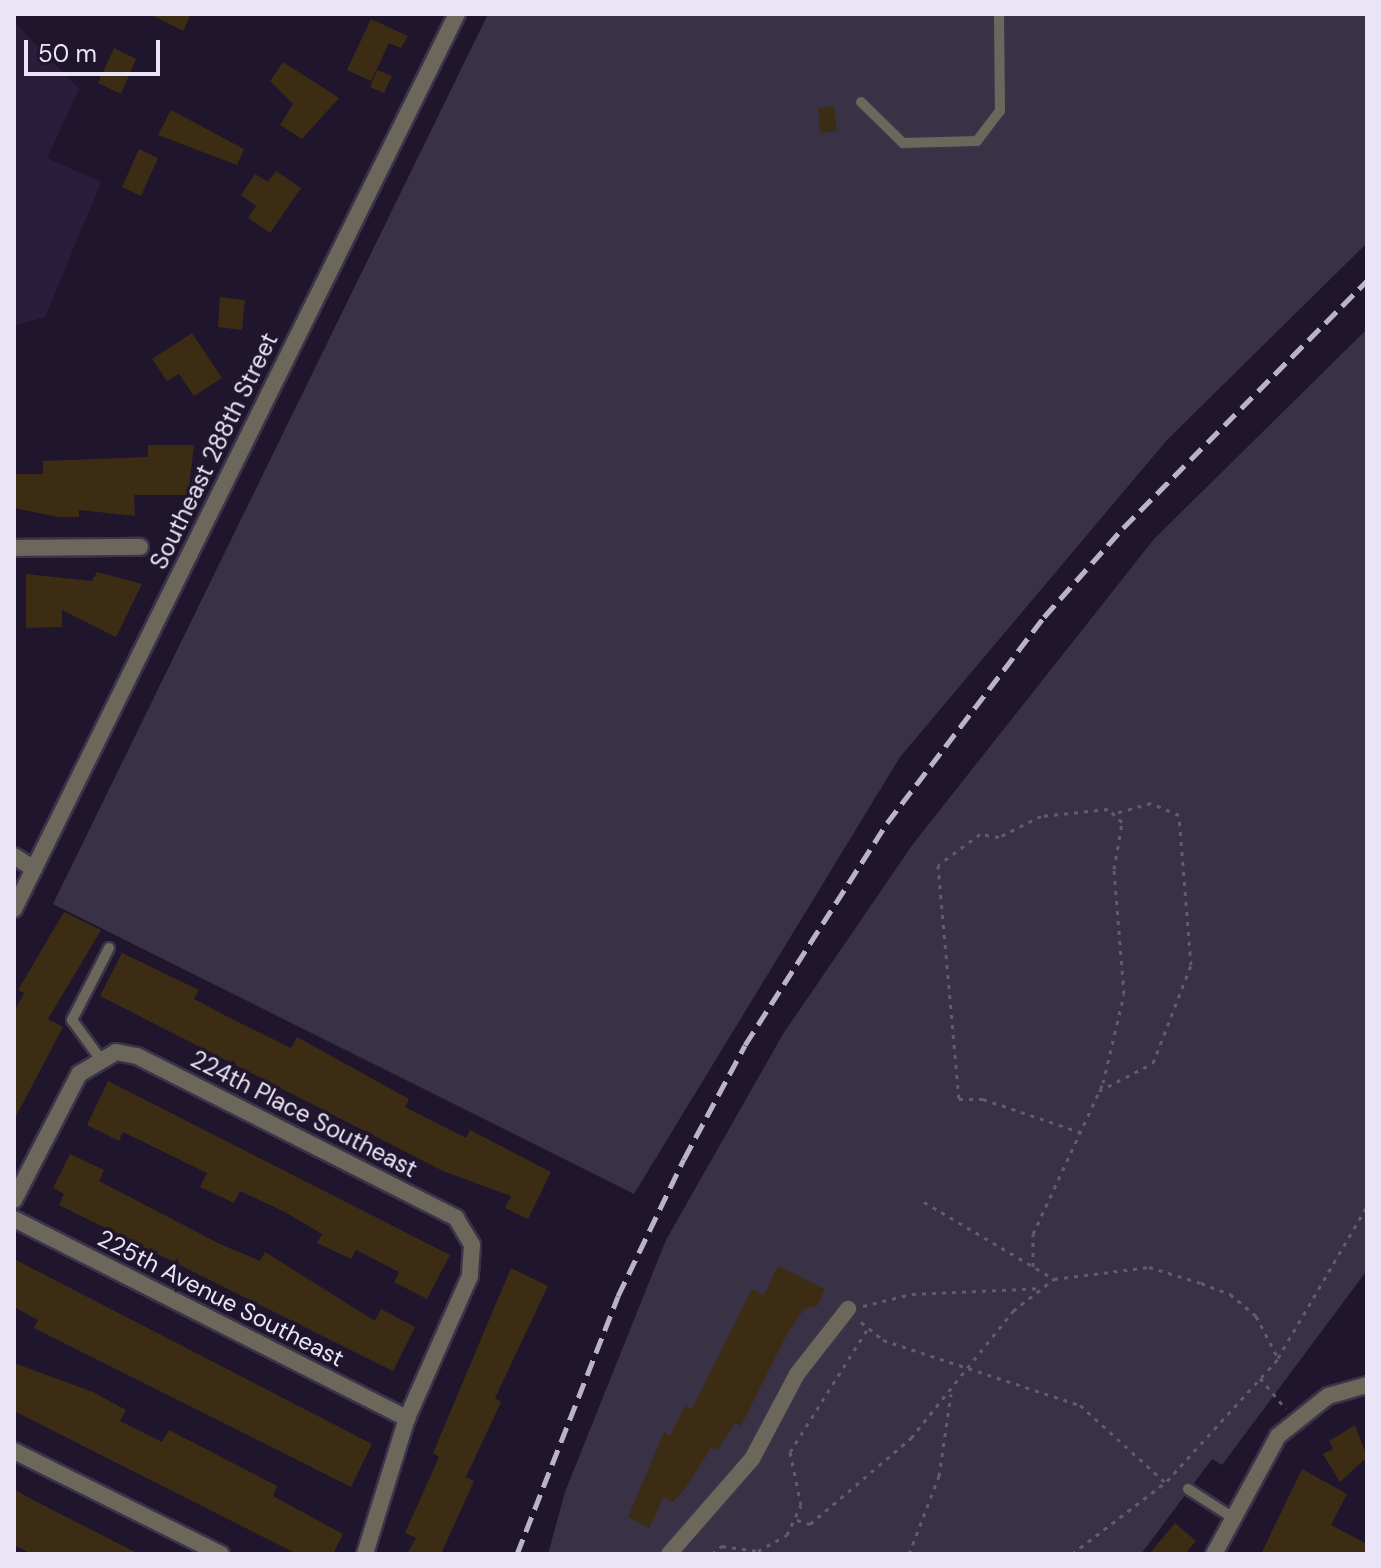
<!DOCTYPE html>
<style>
body{margin:0}
#map{position:relative;width:1381px;height:1568px;overflow:hidden;background:#1f162d;font-family:"DM Sans",sans-serif}
div>[style]{position:absolute}
[style*='--x']{left:calc(var(--x)*1px);top:calc(var(--y)*1px);width:calc(var(--w)*1px);rotate:calc(var(--a)*1deg)}
.built>*{inset:0;background:#291d3b}
.green>*{inset:0;background:#393246}
.building>*{inset:0;background:#3c2c13}
.path>*{height:3px;margin-top:-1.5px;transform-origin:0;background:repeating-linear-gradient(90deg,#635b70 0 4px,transparent 0 10px)}
.roads{filter:drop-shadow(2px 0 #3b3349) drop-shadow(-2px 0 #3b3349) drop-shadow(0 2px #3b3349) drop-shadow(0 -2px #3b3349)}
.service>*{height:10px;margin:-5px;padding:0 5px;transform-origin:5px;border-radius:5px;background:#6b685b}
.minor>*{height:16px;margin:-8px;padding:0 8px;transform-origin:8px;border-radius:8px;background:#6b685b}
.tertiary>*{height:16px;margin:-8px;padding:0 8px;transform-origin:8px;border-radius:8px;background:#6b685b}
.rail>*{height:5px;margin-top:-2.5px;transform-origin:0;background:repeating-linear-gradient(90deg,#bab4c6 0 16px,transparent 0 24px)}
span{translate:-50% -50%;white-space:nowrap;text-align:center;line-height:1.15;-webkit-text-stroke:7px #1f162d;paint-order:stroke}
.street-label{font-size:24px;color:#eae5f6}
.frame{position:absolute;inset:0;border:16px solid #eae5f6;pointer-events:none}
.scale{position:absolute;left:24px;top:40px;width:136px;height:36px;box-sizing:border-box;border:4px solid #eae5f6;border-top:0;padding-left:10px;font-size:24px;line-height:28px;white-space:nowrap;color:#eae5f6;-webkit-text-stroke:6px #1f162d;paint-order:stroke}
</style>
<div id="map">
<div class="built">
<i style="clip-path:polygon(14px 22px,79px 89px,47px 158px,101px 182px,45px 317px,14px 326px)"></i>
</div>
<div class="green">
<i style="clip-path:polygon(488px 14px,1367px 14px,1367px 243px,1167px 440px,900px 757px,634px 1194px,53px 904px)"></i>
<i style="clip-path:polygon(1367px 329px,1365px 1273px,1222px 1465px,1212px 1459px,1141px 1554px,548px 1554px,565px 1492px,666px 1240px,783px 1034px,913px 844px,1154px 539px)"></i>
</div>
<div class="building">
<i style="clip-path:polygon(150px 14px,191px 14px,183px 31px)"></i>
<i style="clip-path:polygon(371px 19px,408px 36px,401px 48px,389px 43px,371px 81px,347px 70px)"></i>
<i style="clip-path:polygon(114px 48px,136px 59px,121px 94px,98px 83px)"></i>
<i style="clip-path:polygon(283px 62px,339px 98px,302px 139px,280px 125px,293px 104px,270px 81px)"></i>
<i style="clip-path:polygon(377px 70px,392px 76px,384px 93px,370px 87px)"></i>
<i style="clip-path:polygon(834px 106px,837px 131px,820px 133px,818px 108px)"></i>
<i style="clip-path:polygon(171px 110px,244px 149px,237px 165px,158px 135px)"></i>
<i style="clip-path:polygon(139px 149px,158px 158px,141px 196px,122px 187px)"></i>
<i style="clip-path:polygon(276px 171px,301px 188px,270px 233px,248px 218px,256px 206px,241px 195px,255px 174px,268px 182px)"></i>
<i style="clip-path:polygon(220px 297px,245px 300px,242px 330px,218px 327px)"></i>
<i style="clip-path:polygon(192px 333px,222px 378px,194px 396px,179px 374px,167px 381px,152px 359px)"></i>
<i style="clip-path:polygon(148px 445px,194px 445px,188px 495px,134px 495px,135px 516px,79px 510px,79px 517px,58px 517px,14px 508px,14px 474px,43px 474px,43px 461px,148px 457px)"></i>
<i style="clip-path:polygon(97px 572px,142px 584px,116px 637px,62px 610px,62px 627px,26px 628px,26px 574px,92px 581px)"></i>
<i style="clip-path:polygon(64px 912px,101px 930px,48px 1019px,63px 1027px,14px 1120px,14px 1012px,24px 993px,18px 990px)"></i>
<i style="clip-path:polygon(122px 953px,199px 990px,194px 999px,230px 1018px,291px 1048px,297px 1037px,409px 1099px,405px 1107px,466px 1138px,470px 1130px,551px 1172px,528px 1219px,505px 1208px,511px 1196px,443px 1171px,100px 996px)"></i>
<i style="clip-path:polygon(108px 1081px,450px 1255px,427px 1299px,394px 1282px,399px 1272px,356px 1250px,351px 1259px,317px 1243px,322px 1234px,285px 1212px,240px 1191px,234px 1203px,200px 1187px,207px 1173px,123px 1132px,119px 1141px,87px 1125px)"></i>
<i style="clip-path:polygon(70px 1154px,104px 1170px,99px 1181px,220px 1244px,260px 1261px,265px 1252px,375px 1321px,381px 1309px,415px 1327px,393px 1371px,59px 1205px,64px 1194px,53px 1188px)"></i>
<i style="clip-path:polygon(14px 1259px,372px 1444px,351px 1487px,34px 1328px,38px 1320px,14px 1307px)"></i>
<i style="clip-path:polygon(778px 1266px,825px 1289px,817px 1306px,804px 1309px,786px 1336px,741px 1426px,735px 1423px,718px 1450px,712px 1447px,684px 1490px,673px 1502px,664px 1497px,649px 1528px,628px 1517px,664px 1432px,670px 1436px,685px 1406px,692px 1409px,752px 1289px,764px 1295px)"></i>
<i style="clip-path:polygon(511px 1268px,548px 1286px,495px 1398px,501px 1402px,466px 1477px,474px 1481px,441px 1554px,407px 1554px,416px 1538px,405px 1533px,439px 1457px,433px 1453px)"></i>
<i style="clip-path:polygon(14px 1363px,93px 1392px,126px 1410px,120px 1421px,162px 1442px,169px 1430px,277px 1486px,273px 1496px,343px 1534px,333px 1554px,297px 1554px,14px 1411px)"></i>
<i style="clip-path:polygon(1355px 1425px,1367px 1457px,1340px 1482px,1323px 1454px,1333px 1449px,1329px 1441px)"></i>
<i style="clip-path:polygon(1302px 1469px,1347px 1494px,1331px 1525px,1367px 1544px,1367px 1554px,1261px 1554px)"></i>
<i style="clip-path:polygon(14px 1489px,33px 1500px,139px 1554px,32px 1554px,16px 1546px)"></i>
<i style="clip-path:polygon(1175px 1523px,1196px 1541px,1185px 1554px,1149px 1554px)"></i>
</div>
<div class="path">
<i style="--x:1099;--y:1091;--w:61;--a:-27.4"></i>
<i style="--x:1153;--y:1063;--w:105;--a:-68.8"></i>
<i style="--x:1191;--y:965;--w:150;--a:-94.6"></i>
<i style="--x:1179;--y:815;--w:30;--a:-157"></i>
<i style="--x:1151;--y:803;--w:36;--a:164"></i>
<i style="--x:924;--y:1202;--w:151;--a:30.6"></i>
<i style="--x:1033;--y:1267;--w:33;--a:-90"></i>
<i style="--x:1033;--y:1234;--w:166;--a:-65.1"></i>
<i style="--x:1103;--y:1083;--w:91;--a:-76.7"></i>
<i style="--x:1124;--y:994;--w:125;--a:-94.6"></i>
<i style="--x:1114;--y:869;--w:48;--a:-80.3"></i>
<i style="--x:1122;--y:822;--w:19;--a:-137"></i>
<i style="--x:1108;--y:809;--w:67;--a:174"></i>
<i style="--x:1041;--y:816;--w:47;--a:153.4"></i>
<i style="--x:999;--y:837;--w:19;--a:-171"></i>
<i style="--x:980;--y:834;--w:52;--a:143.6"></i>
<i style="--x:938;--y:865;--w:235;--a:84.9"></i>
<i style="--x:959;--y:1099;--w:24;--a:0"></i>
<i style="--x:983;--y:1099;--w:102;--a:18.8"></i>
<i style="--x:863;--y:1306;--w:50;--a:-13.8"></i>
<i style="--x:912;--y:1294;--w:130;--a:-2.6"></i>
<i style="--x:861;--y:1322;--w:28;--a:39"></i>
<i style="--x:883;--y:1340;--w:207;--a:18.3"></i>
<i style="--x:1080;--y:1405;--w:115;--a:42.2"></i>
<i style="--x:1260;--y:1378;--w:40;--a:50"></i>
<i style="--x:797;--y:1520;--w:14;--a:17"></i>
<i style="--x:810;--y:1524;--w:133;--a:-40.4"></i>
<i style="--x:911;--y:1438;--w:163;--a:-51.2"></i>
<i style="--x:1013;--y:1311;--w:52;--a:-38"></i>
<i style="--x:1054;--y:1279;--w:96;--a:-7.2"></i>
<i style="--x:1149;--y:1267;--w:54;--a:17.1"></i>
<i style="--x:1201;--y:1283;--w:31;--a:21"></i>
<i style="--x:1230;--y:1294;--w:34;--a:40"></i>
<i style="--x:1256;--y:1316;--w:47;--a:62.4"></i>
<i style="--x:1278;--y:1358;--w:176;--a:-59.6"></i>
<i style="--x:712;--y:1554;--w:13;--a:-39"></i>
<i style="--x:722;--y:1546;--w:36;--a:8"></i>
<i style="--x:758;--y:1551;--w:33;--a:-29"></i>
<i style="--x:787;--y:1535;--w:33;--a:-65"></i>
<i style="--x:801;--y:1505;--w:54;--a:-101.7"></i>
<i style="--x:790;--y:1452;--w:146;--a:-57.8"></i>
<i style="--x:909;--y:1554;--w:84;--a:-69"></i>
<i style="--x:939;--y:1476;--w:83;--a:-81.7"></i>
<i style="--x:1072;--y:1554;--w:120;--a:-37.5"></i>
<i style="--x:1167;--y:1481;--w:165;--a:-47.7"></i>
</div>
<div class="roads">
<div class="service">
<i style="--x:861;--y:102;--w:59;--a:44.3"></i>
<i style="--x:903;--y:143;--w:74;--a:-1.5"></i>
<i style="--x:977;--y:141;--w:38;--a:-53"></i>
<i style="--x:1000;--y:111;--w:97;--a:-90.6"></i>
<i style="--x:99;--y:1057;--w:46;--a:-126.1"></i>
<i style="--x:72;--y:1020;--w:81;--a:-62.8"></i>
<i style="--x:1188;--y:1489;--w:52;--a:32.5"></i>
</div>
<div class="minor">
<i style="--x:14;--y:548;--w:126;--a:-0.5"></i>
<i style="--x:14;--y:856;--w:24;--a:33"></i>
<i style="--x:14;--y:1200;--w:142;--a:-62.7"></i>
<i style="--x:79;--y:1074;--w:43;--a:-30.7"></i>
<i style="--x:116;--y:1052;--w:21;--a:11"></i>
<i style="--x:137;--y:1056;--w:358;--a:26.9"></i>
<i style="--x:456;--y:1218;--w:31;--a:59"></i>
<i style="--x:472;--y:1245;--w:31;--a:94"></i>
<i style="--x:470;--y:1276;--w:155;--a:113.9"></i>
<i style="--x:407;--y:1418;--w:142;--a:107.2"></i>
<i style="--x:14;--y:1219;--w:441;--a:26.9"></i>
<i style="--x:14;--y:1451;--w:231;--a:26.5"></i>
<i style="--x:669;--y:1554;--w:126;--a:-48.9"></i>
<i style="--x:752;--y:1459;--w:96;--a:-62.1"></i>
<i style="--x:797;--y:1374;--w:83;--a:-51.9"></i>
<i style="--x:1214;--y:1554;--w:134;--a:-61.5"></i>
<i style="--x:1278;--y:1436;--w:64;--a:-38.7"></i>
<i style="--x:1328;--y:1396;--w:41;--a:-15.8"></i>
</div>
<div class="tertiary">
<i style="--x:14;--y:909;--w:999;--a:-63.67"></i>
</div>
</div>
<div class="rail">
<i style="--x:517;--y:1554;--w:277;--a:-68.6"></i>
<i style="--x:618;--y:1296;--w:152;--a:-64.3"></i>
<i style="--x:684;--y:1159;--w:129;--a:-61.8"></i>
<i style="--x:745;--y:1045;--w:264;--a:-57.4"></i>
<i style="--x:887;--y:823;--w:259;--a:-52.7"></i>
<i style="--x:1044;--y:617;--w:119;--a:-48.4"></i>
<i style="--x:1123;--y:528;--w:347;--a:-45.4"></i>
</div>
<div class="street-label">
<span style="left:214px;top:451px;rotate:-64deg">Southeast 288th Street</span>
<span style="left:304px;top:1114px;rotate:27deg">224th Place Southeast</span>
<span style="left:221px;top:1298px;rotate:27deg">225th Avenue Southeast</span>
</div>
<div class="frame"></div>
<div class="scale">50 m</div>
</div>
